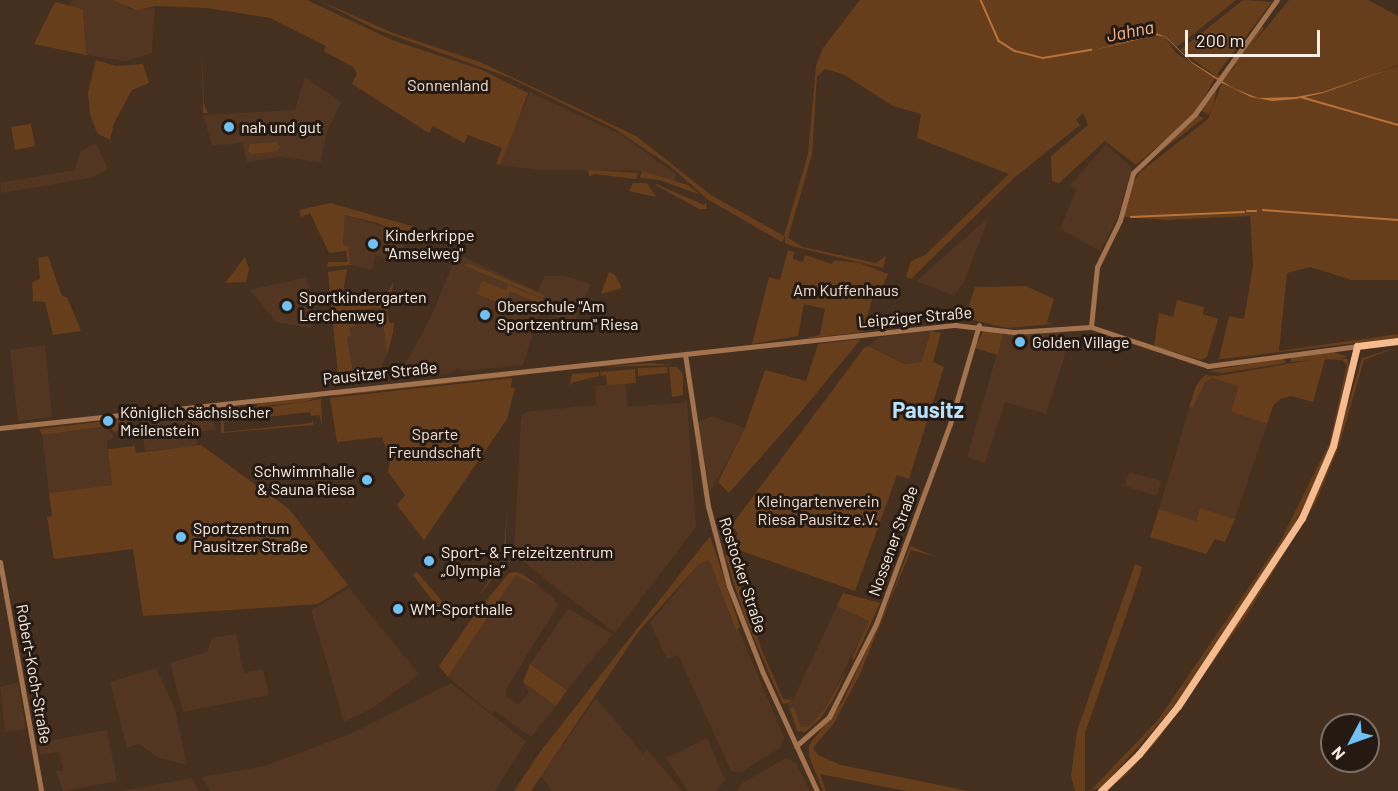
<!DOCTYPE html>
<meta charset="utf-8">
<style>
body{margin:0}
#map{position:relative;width:1398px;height:791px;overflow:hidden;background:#452f1e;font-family:Barlow,sans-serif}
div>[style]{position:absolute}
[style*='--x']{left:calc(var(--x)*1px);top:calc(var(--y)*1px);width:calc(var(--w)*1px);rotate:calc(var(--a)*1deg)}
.built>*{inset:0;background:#523621}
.green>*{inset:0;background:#673e1c}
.water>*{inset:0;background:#b97339}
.stream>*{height:1.5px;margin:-0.75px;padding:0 0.75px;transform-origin:0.75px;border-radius:0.75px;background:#b97339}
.minor>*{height:5px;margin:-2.5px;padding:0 2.5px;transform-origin:2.5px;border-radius:2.5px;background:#a3734f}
.major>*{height:7px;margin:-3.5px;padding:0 3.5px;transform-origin:3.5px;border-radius:3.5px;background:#f6bc8f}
.dots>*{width:16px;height:16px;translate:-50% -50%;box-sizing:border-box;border:3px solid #241a12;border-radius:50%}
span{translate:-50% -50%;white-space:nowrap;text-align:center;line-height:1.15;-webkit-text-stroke:6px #241a12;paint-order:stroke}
.park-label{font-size:16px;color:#f3dfd1}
.poi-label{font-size:16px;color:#fef0e5}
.left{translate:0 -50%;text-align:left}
.right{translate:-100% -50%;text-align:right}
.street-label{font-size:16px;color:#fef0e5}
.water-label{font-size:18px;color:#f4bb90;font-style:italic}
.district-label{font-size:22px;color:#b7e1fe;font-weight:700}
.north{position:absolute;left:1320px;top:713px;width:60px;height:60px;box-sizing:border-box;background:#241a12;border:2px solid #7b7066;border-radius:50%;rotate:229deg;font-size:16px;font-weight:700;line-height:24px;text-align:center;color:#fef0e5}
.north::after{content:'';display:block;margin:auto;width:21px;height:27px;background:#71c1f5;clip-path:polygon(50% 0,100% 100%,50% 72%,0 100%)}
.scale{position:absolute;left:1185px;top:30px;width:135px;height:27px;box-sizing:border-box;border:3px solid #fef0e5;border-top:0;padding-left:8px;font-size:18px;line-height:21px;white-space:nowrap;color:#fef0e5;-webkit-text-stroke:4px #241a12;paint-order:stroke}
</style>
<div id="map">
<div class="built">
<i style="clip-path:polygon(72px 0,113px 0,127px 3px,128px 9px,155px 8px,152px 53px,126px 61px,86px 55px,83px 9px,70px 6px)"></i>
<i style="clip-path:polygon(305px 77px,341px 102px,326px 134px,321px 162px,280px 157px,247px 162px,242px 143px,212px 146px,203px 115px,295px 110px)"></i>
<i style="clip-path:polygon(530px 92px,620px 134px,677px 175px,673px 183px,642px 171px,539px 170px,500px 165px)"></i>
<i style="clip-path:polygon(96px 143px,108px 169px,90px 178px,1px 193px,0 183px,75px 170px,80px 151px)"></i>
<i style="clip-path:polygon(1106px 144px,1132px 168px,1118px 217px,1100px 251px,1060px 229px,1076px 190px,1070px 185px)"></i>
<i style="clip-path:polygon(345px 215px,406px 234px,401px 261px,375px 255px,372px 270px,351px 265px,348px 246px,343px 245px)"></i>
<i style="clip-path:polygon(989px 217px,965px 280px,954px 296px,916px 281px)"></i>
<i style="clip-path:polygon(457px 254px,537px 291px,545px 276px,565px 276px,591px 284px,574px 323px,540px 312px,523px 365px,462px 371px,458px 368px,451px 373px,397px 379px,430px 319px)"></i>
<i style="clip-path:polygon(307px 277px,313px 324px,310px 328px,276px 322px,250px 290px)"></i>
<i style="clip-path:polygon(381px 308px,387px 354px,377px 376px,354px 379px,347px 337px,353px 310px)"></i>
<i style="clip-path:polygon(931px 331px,921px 362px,904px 364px,868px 346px,879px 337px)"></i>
<i style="clip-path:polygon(1061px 332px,1065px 355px,1046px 414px,1005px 402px,985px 463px,967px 457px,1003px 333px)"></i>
<i style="clip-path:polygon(45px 345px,52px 417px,18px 421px,10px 350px)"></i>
<i style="clip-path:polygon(1211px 378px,1238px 385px,1231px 412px,1267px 424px,1235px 519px,1200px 508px,1196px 521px,1159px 509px,1196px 386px,1200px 379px)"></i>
<i style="clip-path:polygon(625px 382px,628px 407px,687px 402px,696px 527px,615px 633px,514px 555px,521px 418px,526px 412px,596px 405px,595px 386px)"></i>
<i style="clip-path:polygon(212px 409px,215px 430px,195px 432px,197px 446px,145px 451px,141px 416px)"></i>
<i style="clip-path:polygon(712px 416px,745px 428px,710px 493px,698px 422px)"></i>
<i style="clip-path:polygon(108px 426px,114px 438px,107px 441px,112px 485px,49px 493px,42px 435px)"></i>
<i style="clip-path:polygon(1129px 472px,1161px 481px,1157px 496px,1125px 486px)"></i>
<i style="clip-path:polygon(709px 560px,784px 737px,780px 748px,740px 773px,731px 771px,678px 655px,667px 659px,650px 623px,699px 564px)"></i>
<i style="clip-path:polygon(516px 575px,524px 576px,553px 597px,558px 605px,507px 688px,506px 696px,519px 705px,529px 692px,523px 682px,556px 706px,531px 737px,495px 711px,492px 714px,448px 677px)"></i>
<i style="clip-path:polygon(349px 588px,419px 674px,373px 708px,344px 722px,311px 610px)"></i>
<i style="clip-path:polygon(837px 606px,869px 621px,824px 710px,808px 727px,801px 727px,787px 703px,793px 700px)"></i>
<i style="clip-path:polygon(568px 609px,613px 634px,567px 690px,530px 664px)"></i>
<i style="clip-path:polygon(236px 634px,244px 673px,263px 669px,269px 695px,183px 712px,170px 663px,207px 652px,212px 638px)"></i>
<i style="clip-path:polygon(156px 668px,175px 709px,187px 765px,159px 758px,139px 744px,127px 748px,110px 682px)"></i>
<i style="clip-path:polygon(18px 682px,26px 729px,5px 732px,0 687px)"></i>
<i style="clip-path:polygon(451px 683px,526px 741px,495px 791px,210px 791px,202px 777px,264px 766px,355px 732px)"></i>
<i style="clip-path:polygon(596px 698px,643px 754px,647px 749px,682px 791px,552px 791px,541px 776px)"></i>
<i style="clip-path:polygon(107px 730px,117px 781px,63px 791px,56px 771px,63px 770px,59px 752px,40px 755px,38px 743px)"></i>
<i style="clip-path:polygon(707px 738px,725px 780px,716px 791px,688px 791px,666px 758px)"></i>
<i style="clip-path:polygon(786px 758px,796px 763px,810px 791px,737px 791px,742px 783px)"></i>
<i style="clip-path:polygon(192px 778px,199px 791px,121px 791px)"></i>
</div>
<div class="green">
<i style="clip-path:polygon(113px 0,307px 0,392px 40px,482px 70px,528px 93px,512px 136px,500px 165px,496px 164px,502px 148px,468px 135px,464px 143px,433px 126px,429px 133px,352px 84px,357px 74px,353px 67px,324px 51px,326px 46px,270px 18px,207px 8px,156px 6px,136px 10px)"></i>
<i style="clip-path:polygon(318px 0,393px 33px,480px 62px,636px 136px,711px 195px,784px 236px,808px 154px,816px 66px,823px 48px,860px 0,1236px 0,1177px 47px,1166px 37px,1156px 33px,1091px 51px,1156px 35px,1165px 37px,1176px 53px,1215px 78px,1198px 108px,1178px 129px,1136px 165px,1105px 141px,1059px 183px,1052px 181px,1051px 156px,1088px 125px,1083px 113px,1076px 120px,1080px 125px,1015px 177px,911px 279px,906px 277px,911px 261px,925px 255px,1009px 174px,917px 138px,921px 114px,893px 106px,843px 74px,825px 69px,817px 77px,812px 154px,788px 238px,803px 247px,876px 263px,886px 256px,883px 268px,791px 246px,785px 243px,785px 236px,782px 242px,707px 199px,670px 166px,615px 129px,508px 77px,375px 29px)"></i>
<i style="clip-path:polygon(1243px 0,1272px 2px,1217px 74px,1224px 79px,1289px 0,1368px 0,1398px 16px,1398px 65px,1363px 78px,1398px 66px,1398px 280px,1352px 280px,1310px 267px,1287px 273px,1279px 351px,1398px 334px,1398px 338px,1213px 360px,1219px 359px,1229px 316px,1244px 319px,1253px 266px,1250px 216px,1165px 220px,1124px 217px,1129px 190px,1139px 173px,1208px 119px,1222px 83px,1233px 89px,1180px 50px)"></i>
<i style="clip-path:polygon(55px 2px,83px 9px,86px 55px,34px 44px)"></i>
<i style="clip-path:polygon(1261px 25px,1264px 28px,1241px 60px,1227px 72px)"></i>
<i style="clip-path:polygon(202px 48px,204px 104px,208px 113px,203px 113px)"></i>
<i style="clip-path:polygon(96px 60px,116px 66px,143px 64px,149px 83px,132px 90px,114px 123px,110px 140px,97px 133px,90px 114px,88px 92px)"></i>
<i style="clip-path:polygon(1217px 87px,1213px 108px,1208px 115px,1201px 110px)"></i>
<i style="clip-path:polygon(1197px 115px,1204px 118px,1140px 167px,1183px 129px)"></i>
<i style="clip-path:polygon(31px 124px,35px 146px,15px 150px,11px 127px)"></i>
<i style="clip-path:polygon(276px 142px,280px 147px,277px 151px,251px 154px,248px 151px,250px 144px)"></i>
<i style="clip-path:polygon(588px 170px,638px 173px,636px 179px,594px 174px,589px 177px)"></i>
<i style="clip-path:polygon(642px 171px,688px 185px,701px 195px,659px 180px,640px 178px)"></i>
<i style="clip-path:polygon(633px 183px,647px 183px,656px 197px,629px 191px)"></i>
<i style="clip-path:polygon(656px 184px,704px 205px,706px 202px,707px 209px,699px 209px,657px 186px,658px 190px)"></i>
<i style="clip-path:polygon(330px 203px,415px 227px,413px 235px,406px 238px,405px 234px,377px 223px,345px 215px,343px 245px,348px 246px,351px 265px,327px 267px,328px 262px,348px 262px,346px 251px,329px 253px,310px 213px,301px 217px,299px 210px)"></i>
<i style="clip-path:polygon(788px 250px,794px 252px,793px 259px,803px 262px,805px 255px,832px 264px,834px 260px,859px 263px,888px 274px,878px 297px,873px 296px,863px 332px,802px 339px,820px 335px,825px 309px,804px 304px,798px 336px,752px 344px,769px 277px,780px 280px)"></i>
<i style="clip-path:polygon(48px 256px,62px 296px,67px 297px,81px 331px,53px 335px,45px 302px,33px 301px,32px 282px,40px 279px,38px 258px)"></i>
<i style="clip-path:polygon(245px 257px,249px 269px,246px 282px,225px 283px)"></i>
<i style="clip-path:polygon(467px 263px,544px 295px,545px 295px,543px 298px,465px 266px)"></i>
<i style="clip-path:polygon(347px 269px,343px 293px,382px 303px,394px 281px,387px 312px,390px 323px,394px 323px,393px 333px,387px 354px,381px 308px,353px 310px,356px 326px,349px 327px,351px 336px,347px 337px,354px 379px,377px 376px,376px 381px,339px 385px,328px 272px)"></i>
<i style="clip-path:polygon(609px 272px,615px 275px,622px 288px,601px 294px)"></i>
<i style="clip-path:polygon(482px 281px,506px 290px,508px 285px,543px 299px,541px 304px,510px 291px,505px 305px,477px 294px)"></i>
<i style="clip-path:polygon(1026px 286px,1054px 299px,1047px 322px,1052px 324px,1007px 328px,973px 320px,958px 307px,967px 311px,975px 287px)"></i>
<i style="clip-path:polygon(1177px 300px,1204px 307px,1203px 314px,1218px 319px,1207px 357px,1201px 360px,1154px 346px,1159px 313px,1173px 317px)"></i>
<i style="clip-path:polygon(984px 330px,1003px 333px,998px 355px,975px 348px)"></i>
<i style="clip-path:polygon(931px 331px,941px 333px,933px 362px,944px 367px,909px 479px,897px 475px,855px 591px,733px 548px,738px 533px,731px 526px,864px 348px,868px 346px,904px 364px,921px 362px)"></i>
<i style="clip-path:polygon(861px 339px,800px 413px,729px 493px,718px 482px,745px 428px,765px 370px,806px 381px,818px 344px)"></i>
<i style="clip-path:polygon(1398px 347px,1364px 360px,1339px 446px,1316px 502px,1248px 613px,1156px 742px,1125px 776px,1105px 791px,1180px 707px,1305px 519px,1336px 445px,1362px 358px)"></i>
<i style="clip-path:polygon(1333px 352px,1348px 357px,1291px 362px,1291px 357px)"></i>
<i style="clip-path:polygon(1328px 357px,1348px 359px,1349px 367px,1331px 444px,1300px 516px,1176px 705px,1102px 787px,1090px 791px,1158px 720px,1281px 540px,1329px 444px,1347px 365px,1342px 360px,1325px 359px,1313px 402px,1291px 396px,1280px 399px,1273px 406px,1267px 424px,1231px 412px,1238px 386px,1212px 378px,1205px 382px,1192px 408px,1189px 407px,1196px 386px,1205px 375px,1218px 376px)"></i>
<i style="clip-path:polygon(1283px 358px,1286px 363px,1222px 373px,1208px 371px)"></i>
<i style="clip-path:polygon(651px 363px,674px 365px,601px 367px,623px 365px)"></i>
<i style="clip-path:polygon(667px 367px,668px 373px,638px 376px,638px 368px)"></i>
<i style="clip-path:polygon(669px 367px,677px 367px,683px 374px,683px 395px,672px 397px)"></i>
<i style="clip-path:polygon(635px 369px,636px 383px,607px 385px,606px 375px,601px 376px,600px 372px)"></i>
<i style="clip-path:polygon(599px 372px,599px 376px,571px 383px,569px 388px,572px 374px)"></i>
<i style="clip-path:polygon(511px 375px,511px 377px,334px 396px,334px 394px)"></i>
<i style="clip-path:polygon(512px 378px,511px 388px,515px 388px,507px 419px,424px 540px,397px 505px,405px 495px,388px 472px,390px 459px,382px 437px,337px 442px,330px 398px)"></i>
<i style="clip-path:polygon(317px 395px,320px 397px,302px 402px,257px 407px,257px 404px,270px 401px)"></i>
<i style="clip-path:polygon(321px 399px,322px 425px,319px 415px,311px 416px,310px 412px,224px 422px,224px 432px,311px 423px,313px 420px,313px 425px,221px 433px,221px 407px,243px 411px)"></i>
<i style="clip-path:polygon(129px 418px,134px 432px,131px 429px,116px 431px,117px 434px,108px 426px,42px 435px,39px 429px)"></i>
<i style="clip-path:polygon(201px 445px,289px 509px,348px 585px,318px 604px,143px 616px,133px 549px,54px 559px,47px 517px,52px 516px,49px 493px,112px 485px,108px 449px,135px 446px,136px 453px)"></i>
<i style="clip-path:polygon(1200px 508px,1235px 519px,1225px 542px,1215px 539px,1206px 554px,1150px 537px,1159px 509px,1196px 521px)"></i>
<i style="clip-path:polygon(507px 509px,505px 563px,477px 598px,503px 561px)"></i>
<i style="clip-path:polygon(710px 536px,740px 627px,736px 630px,709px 560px,699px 564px,638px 632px,531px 791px,514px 791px,540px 752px)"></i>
<i style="clip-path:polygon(910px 546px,934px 556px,911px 550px,859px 676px,834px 723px,813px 748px,818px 755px,841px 765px,968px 791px,906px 791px,820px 774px,826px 791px,823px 791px,809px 756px,809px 745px,843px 701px,888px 604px)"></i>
<i style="clip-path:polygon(731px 554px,761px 648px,783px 699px,793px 700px,787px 703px,783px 704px,773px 682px,744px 615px,725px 555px)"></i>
<i style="clip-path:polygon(1135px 564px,1142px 567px,1138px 581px,1085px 733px,1085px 791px,1075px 791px,1071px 776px,1077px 731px)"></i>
<i style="clip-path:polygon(417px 572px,452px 613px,463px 607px,466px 611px,452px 616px,442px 613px,413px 575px)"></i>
<i style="clip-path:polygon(515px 572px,522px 574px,542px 588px,516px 575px,448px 677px,439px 666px,475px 614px,509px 573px)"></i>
<i style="clip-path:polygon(843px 593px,880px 603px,854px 660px,852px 657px,869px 621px,837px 606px)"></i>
<i style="clip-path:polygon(530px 664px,567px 690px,556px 706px,523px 682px)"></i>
<i style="clip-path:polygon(848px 667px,834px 698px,820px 719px,805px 732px,797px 731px,790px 709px,794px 707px,801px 727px,808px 727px,824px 710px)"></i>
</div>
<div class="water">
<i style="clip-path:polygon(1156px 33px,1166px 37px,1192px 62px,1233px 88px,1258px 98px,1296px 97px,1323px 92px,1398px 66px,1323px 93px,1296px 99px,1272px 101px,1251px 97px,1222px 83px,1192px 63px,1165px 37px,1156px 35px,1091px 51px)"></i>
</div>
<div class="stream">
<i style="--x:981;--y:0;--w:45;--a:66.3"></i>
<i style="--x:999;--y:41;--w:19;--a:32"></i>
<i style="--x:1015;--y:51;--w:29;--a:14"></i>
<i style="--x:1043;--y:58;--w:49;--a:-9.5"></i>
<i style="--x:1301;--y:97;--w:101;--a:16.1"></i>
<i style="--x:1263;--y:210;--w:135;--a:4.2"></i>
<i style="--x:1247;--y:211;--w:9;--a:0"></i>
<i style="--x:1131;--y:217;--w:113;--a:-2.5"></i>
</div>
<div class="minor">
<i style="--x:1091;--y:327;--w:60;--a:-84.3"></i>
<i style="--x:1097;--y:267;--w:52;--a:-63.9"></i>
<i style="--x:1120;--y:220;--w:49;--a:-74.5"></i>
<i style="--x:1133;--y:173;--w:86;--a:-43.6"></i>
<i style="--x:1195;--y:114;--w:140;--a:-54.3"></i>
<i style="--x:685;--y:354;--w:154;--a:81.4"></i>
<i style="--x:708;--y:506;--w:83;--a:75.3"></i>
<i style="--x:729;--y:586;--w:93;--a:68.7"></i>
<i style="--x:763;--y:673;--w:130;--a:65.4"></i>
<i style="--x:0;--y:428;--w:961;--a:-6.16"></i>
<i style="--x:955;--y:325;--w:59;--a:6.8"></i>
<i style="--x:1014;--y:332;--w:77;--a:-3.7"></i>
<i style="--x:1091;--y:327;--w:123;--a:18.4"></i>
<i style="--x:1208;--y:366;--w:150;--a:-7.6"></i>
<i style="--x:0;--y:562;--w:233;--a:79.8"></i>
<i style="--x:796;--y:746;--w:44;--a:-41.3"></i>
<i style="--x:829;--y:717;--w:104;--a:-63.2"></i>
<i style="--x:876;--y:624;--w:213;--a:-69.7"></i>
<i style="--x:950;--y:424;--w:103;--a:-73.7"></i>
</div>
<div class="major">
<i style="--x:1101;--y:791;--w:53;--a:-44.2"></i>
<i style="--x:1139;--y:754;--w:62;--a:-50.9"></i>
<i style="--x:1178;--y:706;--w:225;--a:-56.6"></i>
<i style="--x:1302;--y:518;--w:78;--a:-66.7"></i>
<i style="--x:1333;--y:446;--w:103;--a:-76.5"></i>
<i style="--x:1357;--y:346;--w:41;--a:-7"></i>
</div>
<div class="dots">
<i style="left:229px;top:127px;background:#71c1f5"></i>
<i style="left:373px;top:244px;background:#71c1f5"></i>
<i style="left:287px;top:306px;background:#71c1f5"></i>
<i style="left:485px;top:315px;background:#71c1f5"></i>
<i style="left:1020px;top:342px;background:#71c1f5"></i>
<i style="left:108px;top:421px;background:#71c1f5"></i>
<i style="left:367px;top:480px;background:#71c1f5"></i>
<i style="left:181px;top:537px;background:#71c1f5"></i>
<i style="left:429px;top:561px;background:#71c1f5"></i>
<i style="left:398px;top:609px;background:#71c1f5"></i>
</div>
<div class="park-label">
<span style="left:448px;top:85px">Sonnenland</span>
<span style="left:846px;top:290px">Am Kuffenhaus</span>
<span style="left:435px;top:443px">Sparte<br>Freundschaft</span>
<span style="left:818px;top:510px">Kleingartenverein<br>Riesa Pausitz e.V.</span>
</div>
<div class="poi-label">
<span class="left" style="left:241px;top:127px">nah und gut</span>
<span class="left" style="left:385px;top:244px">Kinderkrippe<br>"Amselweg"</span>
<span class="left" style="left:299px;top:306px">Sportkindergarten<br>Lerchenweg</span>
<span class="left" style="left:497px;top:315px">Oberschule "Am<br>Sportzentrum" Riesa</span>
<span class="left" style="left:1032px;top:342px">Golden Village</span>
<span class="left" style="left:120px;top:421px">Königlich sächsischer<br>Meilenstein</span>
<span class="right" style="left:355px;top:480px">Schwimmhalle<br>&amp; Sauna Riesa</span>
<span class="left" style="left:193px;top:537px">Sportzentrum<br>Pausitzer Straße</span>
<span class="left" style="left:441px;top:561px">Sport- &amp; Freizeitzentrum<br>„Olympia“</span>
<span class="left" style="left:410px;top:609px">WM-Sporthalle</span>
</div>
<div class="street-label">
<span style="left:915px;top:317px;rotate:-5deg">Leipziger Straße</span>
<span style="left:380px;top:373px;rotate:-6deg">Pausitzer Straße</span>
<span style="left:893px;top:541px;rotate:-70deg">Nossener Straße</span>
<span style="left:743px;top:575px;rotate:72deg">Rostocker Straße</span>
<span style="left:34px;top:674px;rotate:80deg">Robert-Koch-Straße</span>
</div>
<div class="water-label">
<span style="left:1130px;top:31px;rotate:-11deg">Jahna</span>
</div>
<div class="district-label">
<span style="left:928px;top:410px">Pausitz</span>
</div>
<div class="north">N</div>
<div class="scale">200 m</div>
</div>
